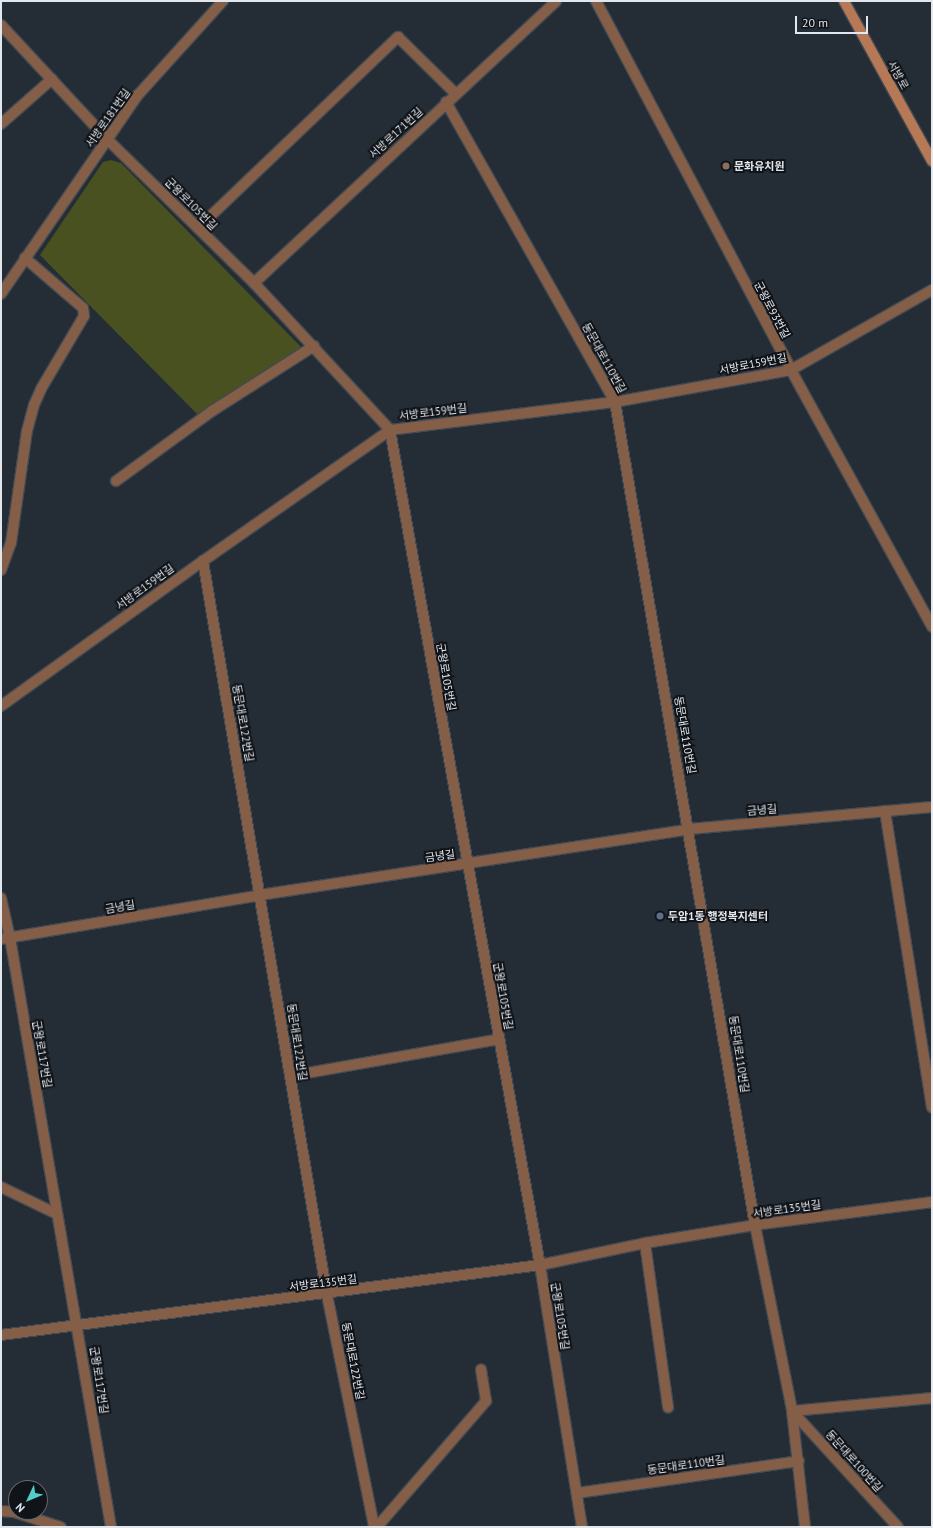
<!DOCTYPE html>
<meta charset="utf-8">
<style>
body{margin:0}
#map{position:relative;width:933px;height:1528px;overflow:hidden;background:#242c35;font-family:"PT Sans","Noto Sans KR",sans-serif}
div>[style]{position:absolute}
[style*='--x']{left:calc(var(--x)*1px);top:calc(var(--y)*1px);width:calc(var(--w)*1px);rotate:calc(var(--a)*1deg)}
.green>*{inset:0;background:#4a5120}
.roads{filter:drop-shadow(1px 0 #424a53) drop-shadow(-1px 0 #424a53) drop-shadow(0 1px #424a53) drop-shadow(0 -1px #424a53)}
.lane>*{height:10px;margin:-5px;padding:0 5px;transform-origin:5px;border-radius:5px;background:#855e47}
.secondary>*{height:10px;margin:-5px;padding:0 5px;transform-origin:5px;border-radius:5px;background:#b77955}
.dots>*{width:11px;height:11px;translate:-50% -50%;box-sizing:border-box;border:2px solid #101418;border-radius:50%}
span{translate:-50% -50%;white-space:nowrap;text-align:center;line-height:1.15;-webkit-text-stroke:4px #101418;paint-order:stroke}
.street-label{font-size:11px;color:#e2e7ee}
.poi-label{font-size:11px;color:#e2e7ee;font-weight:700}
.left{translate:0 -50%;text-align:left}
.frame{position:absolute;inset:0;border:2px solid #e2e7ee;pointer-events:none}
.north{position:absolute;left:8px;top:1480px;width:40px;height:40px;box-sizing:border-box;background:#101418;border:1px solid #64686e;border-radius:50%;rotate:226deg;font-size:11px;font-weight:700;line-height:16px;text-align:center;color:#e2e7ee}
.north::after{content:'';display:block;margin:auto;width:14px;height:18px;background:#53cdcb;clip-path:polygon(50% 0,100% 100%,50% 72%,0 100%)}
.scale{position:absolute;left:795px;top:16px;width:73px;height:18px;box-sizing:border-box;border:2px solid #e2e7ee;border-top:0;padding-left:5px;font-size:12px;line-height:14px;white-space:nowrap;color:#e2e7ee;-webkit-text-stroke:3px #101418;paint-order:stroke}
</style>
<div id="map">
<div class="green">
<i style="clip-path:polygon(111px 160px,121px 163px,302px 348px,198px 415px,40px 255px,103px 162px)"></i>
</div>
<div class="roads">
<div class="lane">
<i style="--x:596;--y:1;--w:417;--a:62.1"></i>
<i style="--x:791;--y:370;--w:293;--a:61.2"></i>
<i style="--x:1;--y:25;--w:156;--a:47.1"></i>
<i style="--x:107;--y:139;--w:206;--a:44.4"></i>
<i style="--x:254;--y:283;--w:200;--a:47.2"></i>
<i style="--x:390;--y:430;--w:848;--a:79.82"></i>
<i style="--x:540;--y:1265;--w:265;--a:80.9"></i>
<i style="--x:446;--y:102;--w:344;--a:60.6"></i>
<i style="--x:615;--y:402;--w:835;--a:80.35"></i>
<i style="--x:755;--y:1225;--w:190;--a:78.7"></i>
<i style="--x:792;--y:1411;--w:117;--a:83.6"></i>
<i style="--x:1;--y:124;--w:68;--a:-41.4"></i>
<i style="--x:198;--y:228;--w:277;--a:-43.7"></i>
<i style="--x:398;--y:37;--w:80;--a:44.5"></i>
<i style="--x:254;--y:283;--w:413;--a:-43"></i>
<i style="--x:1;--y:294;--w:242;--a:-55.5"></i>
<i style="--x:138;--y:95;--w:127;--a:-47.9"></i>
<i style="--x:116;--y:481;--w:119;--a:-36.1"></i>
<i style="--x:212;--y:411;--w:121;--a:-32.5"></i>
<i style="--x:203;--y:561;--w:744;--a:80.41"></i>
<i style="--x:327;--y:1295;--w:237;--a:78.5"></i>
<i style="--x:1;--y:570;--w:29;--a:-70"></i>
<i style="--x:11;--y:543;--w:113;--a:-81.9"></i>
<i style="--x:27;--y:431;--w:27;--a:-75"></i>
<i style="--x:34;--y:405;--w:17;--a:-66"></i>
<i style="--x:41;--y:389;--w:85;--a:-59.5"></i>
<i style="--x:84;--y:316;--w:8;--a:-97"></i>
<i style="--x:83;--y:308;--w:77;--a:-139.2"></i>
<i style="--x:1;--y:706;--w:249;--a:-35.7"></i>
<i style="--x:203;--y:561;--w:228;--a:-35"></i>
<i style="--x:390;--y:430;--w:227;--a:-7.1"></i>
<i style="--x:615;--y:402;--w:179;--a:-10.3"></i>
<i style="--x:791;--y:370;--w:162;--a:-29.6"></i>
<i style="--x:885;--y:811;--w:300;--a:81"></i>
<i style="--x:1;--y:898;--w:41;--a:77.3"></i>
<i style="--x:10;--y:938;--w:598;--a:80.27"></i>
<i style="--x:1;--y:939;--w:263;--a:-9.6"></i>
<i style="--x:260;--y:895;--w:434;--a:-8.7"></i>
<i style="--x:689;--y:829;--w:244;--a:-5.2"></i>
<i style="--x:290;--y:1076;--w:212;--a:-10"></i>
<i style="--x:1;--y:1187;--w:62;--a:25.7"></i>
<i style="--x:645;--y:1243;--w:166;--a:82"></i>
<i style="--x:1;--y:1335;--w:544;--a:-7.4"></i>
<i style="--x:540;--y:1265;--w:107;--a:-11.8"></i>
<i style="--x:645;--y:1243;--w:111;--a:-9.3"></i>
<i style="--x:755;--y:1225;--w:178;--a:-7.4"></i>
<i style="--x:792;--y:1411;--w:157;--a:47.6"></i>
<i style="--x:792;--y:1411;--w:141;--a:-5.3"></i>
<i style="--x:577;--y:1493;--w:224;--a:-8.2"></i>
<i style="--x:1;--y:1511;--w:13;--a:4"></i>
<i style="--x:14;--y:1512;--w:49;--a:17.7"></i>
<i style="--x:377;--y:1527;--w:167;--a:-49.1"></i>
<i style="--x:486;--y:1401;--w:32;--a:-99"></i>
</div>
<div class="secondary">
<i style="--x:844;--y:1;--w:183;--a:61.2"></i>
</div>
</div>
<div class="dots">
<i style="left:726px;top:166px;background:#8d6e63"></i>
<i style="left:660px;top:916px;background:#5c6f8a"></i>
</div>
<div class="street-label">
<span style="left:898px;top:75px;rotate:61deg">서방로</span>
<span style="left:108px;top:118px;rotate:-55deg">서방로181번길</span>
<span style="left:396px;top:133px;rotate:-43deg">서방로171번길</span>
<span style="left:191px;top:204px;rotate:45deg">군왕로105번길</span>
<span style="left:772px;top:310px;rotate:62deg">군왕로93번길</span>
<span style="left:604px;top:358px;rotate:61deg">동문대로110번길</span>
<span style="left:753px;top:364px;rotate:-11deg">서방로159번길</span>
<span style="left:433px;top:412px;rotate:-7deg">서방로159번길</span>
<span style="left:145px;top:587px;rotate:-36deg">서방로159번길</span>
<span style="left:446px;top:677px;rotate:80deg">군왕로105번길</span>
<span style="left:243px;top:723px;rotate:80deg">동문대로122번길</span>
<span style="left:685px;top:735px;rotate:80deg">동문대로110번길</span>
<span style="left:762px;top:810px;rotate:-5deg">금녕길</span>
<span style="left:440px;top:856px;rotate:-8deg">금녕길</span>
<span style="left:120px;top:907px;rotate:-10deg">금녕길</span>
<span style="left:503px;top:996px;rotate:80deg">군왕로105번길</span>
<span style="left:297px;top:1042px;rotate:81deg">동문대로122번길</span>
<span style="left:42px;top:1054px;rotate:80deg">군왕로117번길</span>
<span style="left:739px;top:1054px;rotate:81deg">동문대로110번길</span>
<span style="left:787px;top:1209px;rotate:-8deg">서방로135번길</span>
<span style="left:323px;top:1283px;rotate:-7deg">서방로135번길</span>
<span style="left:560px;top:1316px;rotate:81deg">군왕로105번길</span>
<span style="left:353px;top:1361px;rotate:79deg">동문대로122번길</span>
<span style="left:99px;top:1380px;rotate:81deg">군왕로117번길</span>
<span style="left:854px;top:1461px;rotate:48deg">동문대로100번길</span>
<span style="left:686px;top:1465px;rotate:-8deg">동문대로110번길</span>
</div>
<div class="poi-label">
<span class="left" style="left:734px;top:166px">문화유치원</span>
<span class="left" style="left:668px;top:916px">두암1동 행정복지센터</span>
</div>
<div class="frame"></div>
<div class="north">N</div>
<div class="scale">20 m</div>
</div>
